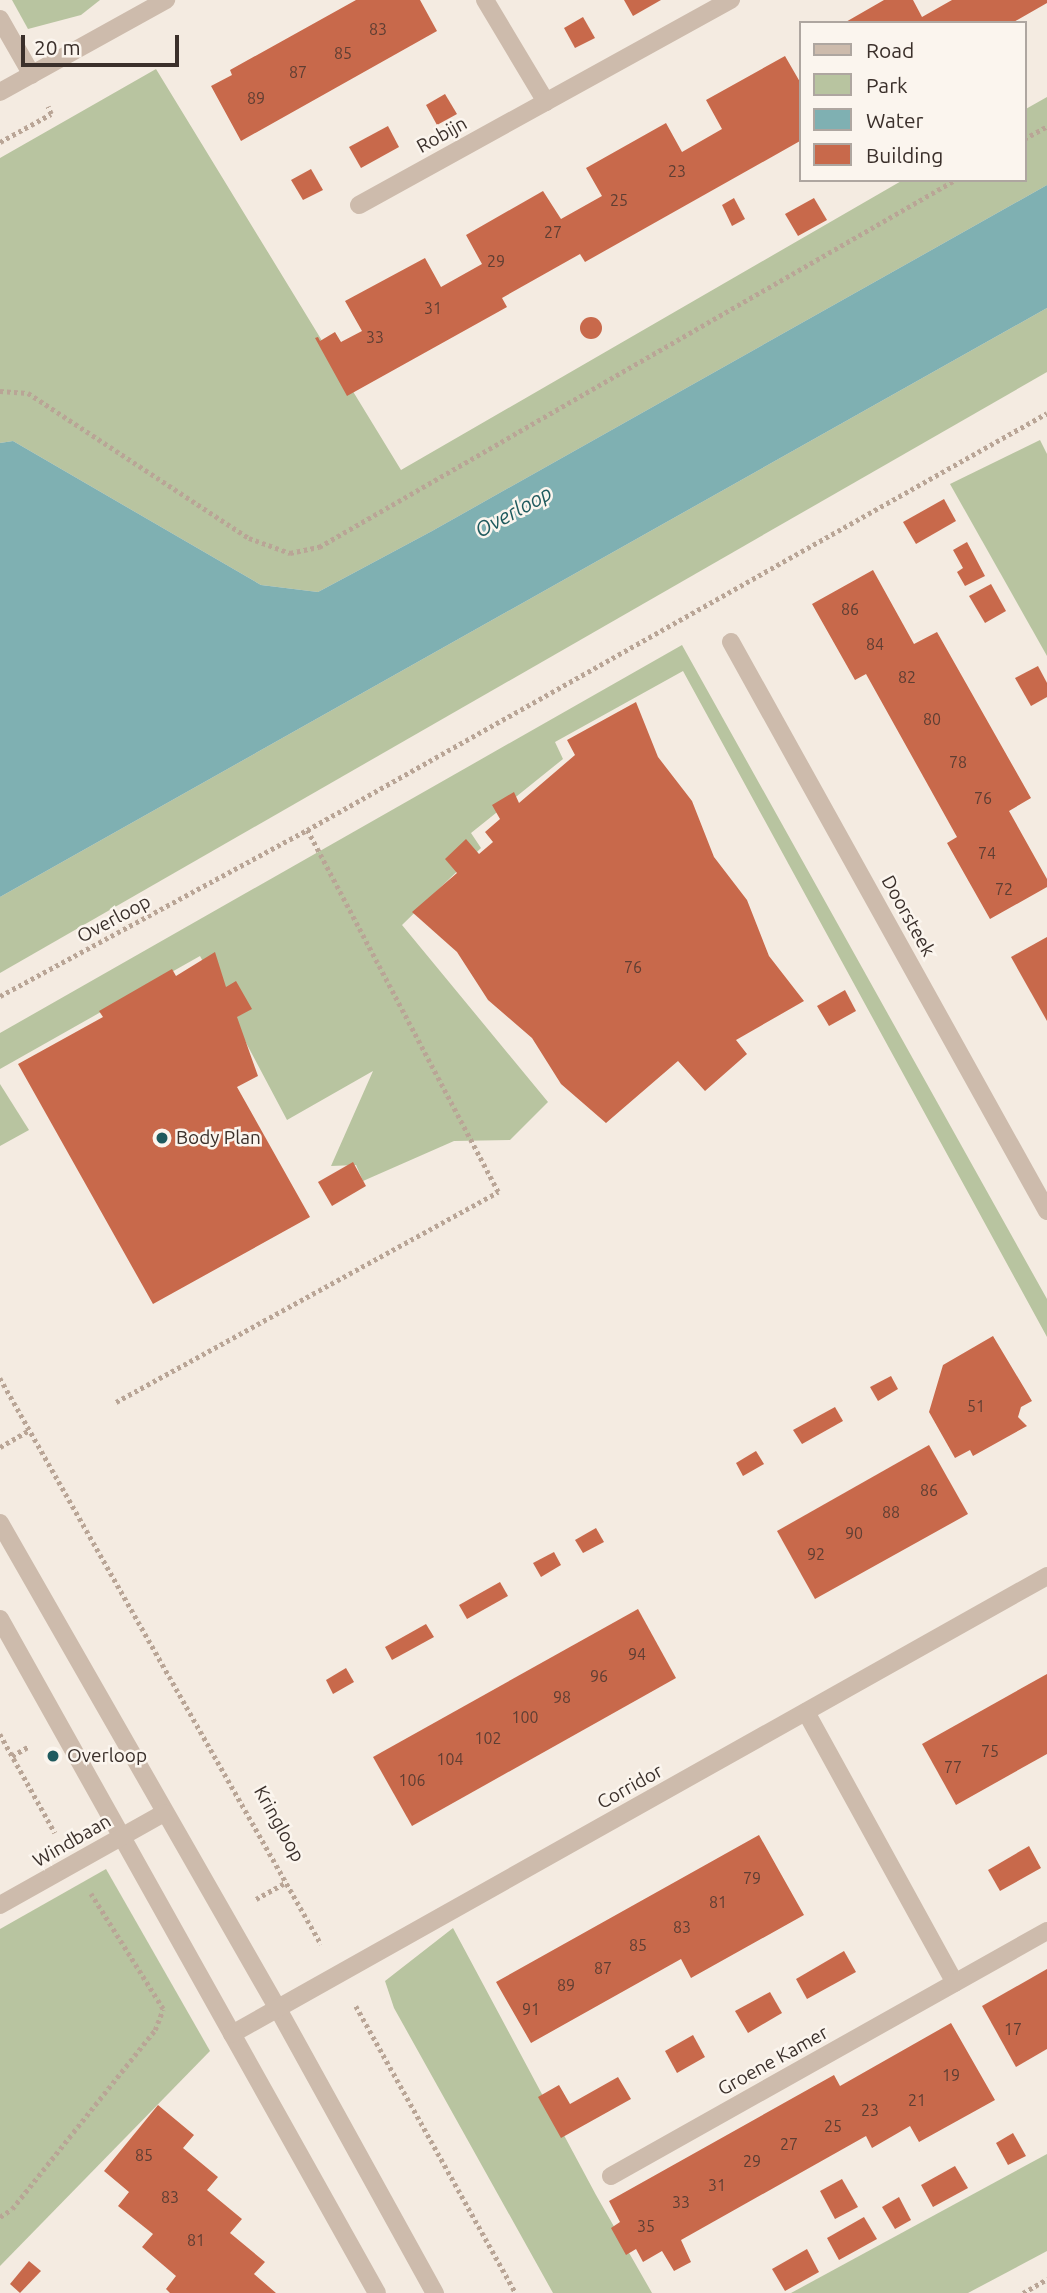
<!DOCTYPE html>
<style>
body{margin:0}
#map{position:relative;width:1047px;height:2293px;overflow:hidden;background:#f4ebe1;font-family:Ubuntu,sans-serif}
div>[style]{position:absolute}
[style*='--x']{left:calc(var(--x)*1px);top:calc(var(--y)*1px);width:calc(var(--w)*1px);rotate:calc(var(--a)*1deg)}
.green>*{inset:0;background:#b8c4a0}
.water>*{inset:0;background:#7fb0b2}
.building>*{inset:0;background:#c8694b}
.round{border-radius:50%}
.path>*{height:4.5px;margin-top:-2.25px;transform-origin:0;background:repeating-linear-gradient(90deg,#b9a596 0 3.5px,transparent 0 7px)}
.minor>*{height:18px;margin:-9px;padding:0 9px;transform-origin:9px;border-radius:9px;background:#cdbbac}
.dots>*{width:19px;height:19px;translate:-50% -50%;box-sizing:border-box;border:4px solid #fbf5ee;border-radius:50%}
span{translate:-50% -50%;white-space:nowrap;text-align:center;line-height:1.15;-webkit-text-stroke:5px #fbf5ee;paint-order:stroke}
.number-label{font-size:16px;color:#5e3e33}
.number-label span{-webkit-text-stroke-width:0}
.street-label{font-size:19px;color:#3b302b}
.poi-label{font-size:19px;color:#3b302b}
.left{translate:0 -50%;text-align:left}
.water-label{font-size:21px;color:#1f5a5e;font-style:italic}
.legend{position:absolute;left:799px;top:21px;width:228px;height:161px;box-sizing:border-box;background:#fbf5ee;border:2px solid #aea6a0;margin:0;padding:9px 12px;list-style:none;font-size:21px;color:#3b302b}
.legend li{display:flex;align-items:center;gap:14px;height:35px}
.legend b{width:35px;border:2px solid #aea6a0}
.scale{position:absolute;left:21px;top:35px;width:158px;height:32px;box-sizing:border-box;border:4px solid #3b302b;border-top:0;padding-left:9px;font-size:21px;line-height:24px;white-space:nowrap;color:#3b302b;-webkit-text-stroke:5px #fbf5ee;paint-order:stroke}
</style>
<div id="map">
<div class="green">
<i style="clip-path:polygon(12px 0,100px 0,81px 15px,28px 29px)"></i>
<i style="clip-path:polygon(156px 69px,401px 470px,903px 180px,1024px 180px,1024px 110px,1047px 97px,1047px 185px,432px 531px,318px 592px,261px 585px,13px 441px,0 443px,0 158px)"></i>
<i style="clip-path:polygon(1047px 308px,1047px 372px,0 973px,0 897px)"></i>
<i style="clip-path:polygon(1040px 440px,1047px 454px,1047px 656px,950px 484px)"></i>
<i style="clip-path:polygon(682px 645px,1047px 1299px,1047px 1337px,683px 671px,555px 742px,563px 759px,471px 833px,481px 848px,402px 925px,548px 1102px,510px 1140px,454px 1141px,363px 1181px,356px 1165px,331px 1166px,373px 1071px,287px 1120px,200px 956px,0 1069px,0 1033px)"></i>
<i style="clip-path:polygon(0 1084px,29px 1130px,0 1146px)"></i>
<i style="clip-path:polygon(106px 1869px,210px 2051px,0 2266px,0 1929px)"></i>
<i style="clip-path:polygon(453px 1928px,596px 2195px,652px 2293px,553px 2293px,394px 2008px,385px 1981px)"></i>
<i style="clip-path:polygon(1047px 2154px,1047px 2251px,968px 2293px,791px 2293px)"></i>
</div>
<div class="water">
<i style="clip-path:polygon(1047px 185px,1047px 308px,0 897px,0 443px,13px 441px,261px 585px,318px 592px,432px 531px)"></i>
</div>
<div class="building">
<i style="clip-path:polygon(356px 0,420px 0,437px 31px,241px 141px,211px 86px,232px 75px,230px 70px)"></i>
<i style="clip-path:polygon(624px 0,661px 0,633px 16px)"></i>
<i style="clip-path:polygon(884px 0,913px 0,922px 17px,952px 0,1047px 0,1047px 3px,1012px 23px,844px 23px)"></i>
<i style="clip-path:polygon(583px 17px,595px 38px,575px 48px,564px 28px)"></i>
<i style="clip-path:polygon(785px 56px,800px 82px,800px 141px,585px 262px,580px 254px,502px 298px,507px 307px,347px 396px,315px 338px,318px 337px,320px 341px,335px 332px,341px 342px,362px 331px,345px 301px,425px 258px,441px 287px,482px 264px,466px 235px,543px 191px,561px 219px,602px 196px,586px 168px,666px 123px,682px 152px,722px 129px,706px 100px)"></i>
<i style="clip-path:polygon(445px 94px,457px 114px,437px 125px,426px 105px)"></i>
<i style="clip-path:polygon(388px 126px,399px 147px,361px 168px,349px 147px)"></i>
<i style="clip-path:polygon(311px 169px,323px 190px,303px 200px,291px 180px)"></i>
<i style="clip-path:polygon(734px 198px,745px 219px,732px 226px,722px 205px)"></i>
<i style="clip-path:polygon(814px 198px,827px 220px,798px 236px,785px 214px)"></i>
<i class="round" style="left:580px;top:317px;width:22px;height:22px"></i>
<i style="clip-path:polygon(944px 499px,956px 521px,916px 544px,903px 522px)"></i>
<i style="clip-path:polygon(967px 542px,985px 576px,965px 586px,957px 572px,963px 568px,953px 550px)"></i>
<i style="clip-path:polygon(873px 570px,914px 644px,937px 632px,1031px 798px,1009px 811px,1047px 879px,1047px 887px,990px 919px,947px 843px,957px 837px,866px 674px,855px 680px,812px 604px)"></i>
<i style="clip-path:polygon(991px 584px,1006px 611px,985px 623px,969px 596px)"></i>
<i style="clip-path:polygon(1038px 666px,1047px 683px,1047px 697px,1031px 706px,1015px 678px)"></i>
<i style="clip-path:polygon(636px 702px,658px 757px,692px 801px,714px 857px,747px 900px,769px 956px,804px 1001px,736px 1040px,747px 1054px,705px 1091px,678px 1061px,606px 1123px,561px 1084px,532px 1038px,488px 1000px,457px 952px,412px 912px,457px 873px,445px 859px,466px 839px,479px 854px,493px 842px,485px 832px,500px 819px,492px 805px,514px 792px,519px 803px,575px 755px,567px 740px)"></i>
<i style="clip-path:polygon(1047px 937px,1047px 1021px,1011px 957px)"></i>
<i style="clip-path:polygon(215px 952px,226px 987px,236px 981px,252px 1009px,237px 1017px,258px 1076px,237px 1087px,310px 1217px,153px 1304px,18px 1064px,103px 1017px,99px 1011px,172px 969px,176px 976px)"></i>
<i style="clip-path:polygon(845px 990px,856px 1011px,829px 1026px,817px 1006px)"></i>
<i style="clip-path:polygon(353px 1162px,366px 1186px,332px 1206px,318px 1182px)"></i>
<i style="clip-path:polygon(993px 1336px,1032px 1401px,1021px 1407px,1018px 1417px,1027px 1426px,973px 1456px,970px 1450px,955px 1458px,929px 1412px,943px 1365px)"></i>
<i style="clip-path:polygon(891px 1376px,898px 1389px,878px 1401px,870px 1387px)"></i>
<i style="clip-path:polygon(835px 1407px,843px 1421px,802px 1444px,793px 1430px)"></i>
<i style="clip-path:polygon(929px 1445px,968px 1514px,815px 1599px,777px 1531px)"></i>
<i style="clip-path:polygon(756px 1451px,764px 1464px,743px 1476px,736px 1463px)"></i>
<i style="clip-path:polygon(596px 1528px,604px 1542px,583px 1553px,575px 1540px)"></i>
<i style="clip-path:polygon(554px 1552px,561px 1565px,541px 1577px,533px 1563px)"></i>
<i style="clip-path:polygon(500px 1582px,508px 1596px,467px 1619px,459px 1605px)"></i>
<i style="clip-path:polygon(638px 1609px,676px 1678px,412px 1826px,373px 1757px)"></i>
<i style="clip-path:polygon(426px 1624px,434px 1637px,392px 1660px,385px 1647px)"></i>
<i style="clip-path:polygon(346px 1668px,354px 1682px,333px 1694px,326px 1680px)"></i>
<i style="clip-path:polygon(1047px 1674px,1047px 1754px,956px 1805px,922px 1744px)"></i>
<i style="clip-path:polygon(759px 1835px,804px 1915px,691px 1978px,681px 1959px,531px 2043px,496px 1982px)"></i>
<i style="clip-path:polygon(1029px 1846px,1041px 1868px,1000px 1891px,988px 1870px)"></i>
<i style="clip-path:polygon(844px 1951px,856px 1972px,807px 1999px,796px 1979px)"></i>
<i style="clip-path:polygon(1047px 1969px,1047px 2049px,1016px 2067px,982px 2006px)"></i>
<i style="clip-path:polygon(770px 1992px,782px 2013px,748px 2033px,735px 2011px)"></i>
<i style="clip-path:polygon(951px 2023px,995px 2100px,919px 2142px,910px 2126px,872px 2148px,866px 2136px,681px 2240px,691px 2262px,674px 2271px,662px 2251px,643px 2262px,636px 2249px,626px 2255px,611px 2228px,620px 2222px,609px 2201px,834px 2075px,840px 2086px)"></i>
<i style="clip-path:polygon(693px 2035px,705px 2057px,677px 2073px,665px 2051px)"></i>
<i style="clip-path:polygon(618px 2077px,631px 2099px,561px 2138px,538px 2097px,559px 2085px,570px 2104px)"></i>
<i style="clip-path:polygon(158px 2105px,194px 2135px,183px 2148px,218px 2177px,207px 2190px,242px 2219px,230px 2233px,265px 2262px,254px 2274px,276px 2293px,170px 2293px,166px 2289px,176px 2276px,142px 2247px,153px 2234px,118px 2206px,129px 2192px,104px 2171px)"></i>
<i style="clip-path:polygon(1013px 2133px,1026px 2156px,1008px 2165px,996px 2143px)"></i>
<i style="clip-path:polygon(955px 2166px,968px 2188px,933px 2207px,921px 2185px)"></i>
<i style="clip-path:polygon(842px 2179px,858px 2207px,835px 2219px,820px 2191px)"></i>
<i style="clip-path:polygon(899px 2197px,911px 2220px,895px 2229px,882px 2207px)"></i>
<i style="clip-path:polygon(864px 2217px,877px 2239px,839px 2260px,827px 2238px)"></i>
<i style="clip-path:polygon(807px 2249px,819px 2272px,785px 2291px,772px 2269px)"></i>
<i style="clip-path:polygon(29px 2261px,41px 2271px,20px 2293px,10px 2284px)"></i>
</div>
<div class="path">
<i style="--x:1024;--y:139;--w:26;--a:-29"></i>
<i style="--x:0;--y:142;--w:58;--a:-28.8"></i>
<i style="--x:51;--y:114;--w:8;--a:-113"></i>
<i style="--x:0;--y:391;--w:28;--a:4"></i>
<i style="--x:28;--y:393;--w:264;--a:33.3"></i>
<i style="--x:249;--y:538;--w:44;--a:20.1"></i>
<i style="--x:290;--y:553;--w:30;--a:-12"></i>
<i style="--x:319;--y:547;--w:734;--a:-29.99"></i>
<i style="--x:0;--y:996;--w:349;--a:-28.4"></i>
<i style="--x:307;--y:830;--w:849;--a:-29.4"></i>
<i style="--x:0;--y:1378;--w:651;--a:60.44"></i>
<i style="--x:116;--y:1402;--w:436;--a:-28.8"></i>
<i style="--x:498;--y:1192;--w:409;--a:-117.8"></i>
<i style="--x:0;--y:1447;--w:34;--a:-30"></i>
<i style="--x:0;--y:1734;--w:113;--a:60.9"></i>
<i style="--x:12;--y:1756;--w:20;--a:-30"></i>
<i style="--x:256;--y:1899;--w:35;--a:-29"></i>
<i style="--x:356;--y:2006;--w:329;--a:60.9"></i>
<i style="--x:0;--y:2217;--w:14;--a:-34"></i>
<i style="--x:12;--y:2209;--w:229;--a:-51.4"></i>
<i style="--x:155;--y:2030;--w:22;--a:-69"></i>
<i style="--x:163;--y:2009;--w:136;--a:-122.1"></i>
<i style="--x:1023;--y:2293;--w:28;--a:-30"></i>
</div>
<div class="minor">
<i style="--x:485;--y:0;--w:119;--a:59.1"></i>
<i style="--x:0;--y:19;--w:64;--a:60.3"></i>
<i style="--x:0;--y:92;--w:190;--a:-29"></i>
<i style="--x:359;--y:205;--w:425;--a:-28.9"></i>
<i style="--x:731;--y:642;--w:651;--a:60.95"></i>
<i style="--x:0;--y:1523;--w:560;--a:60.23"></i>
<i style="--x:278;--y:2009;--w:325;--a:61.1"></i>
<i style="--x:0;--y:1619;--w:772;--a:60.78"></i>
<i style="--x:806;--y:1712;--w:309;--a:61.2"></i>
<i style="--x:0;--y:1905;--w:188;--a:-29.3"></i>
<i style="--x:232;--y:2034;--w:935;--a:-29.33"></i>
<i style="--x:611;--y:2176;--w:500;--a:-29.33"></i>
</div>
<div class="dots">
<i style="left:162px;top:1138px;background:#1f5a5e"></i>
<i style="left:53px;top:1756px;background:#1f5a5e"></i>
</div>
<div class="number-label">
<span style="left:378px;top:29px">83</span>
<span style="left:343px;top:53px">85</span>
<span style="left:298px;top:72px">87</span>
<span style="left:256px;top:98px">89</span>
<span style="left:677px;top:171px">23</span>
<span style="left:619px;top:200px">25</span>
<span style="left:553px;top:232px">27</span>
<span style="left:496px;top:261px">29</span>
<span style="left:433px;top:308px">31</span>
<span style="left:375px;top:337px">33</span>
<span style="left:850px;top:609px">86</span>
<span style="left:875px;top:644px">84</span>
<span style="left:907px;top:677px">82</span>
<span style="left:932px;top:719px">80</span>
<span style="left:958px;top:762px">78</span>
<span style="left:983px;top:798px">76</span>
<span style="left:987px;top:853px">74</span>
<span style="left:1004px;top:889px">72</span>
<span style="left:633px;top:967px">76</span>
<span style="left:976px;top:1406px">51</span>
<span style="left:929px;top:1490px">86</span>
<span style="left:891px;top:1512px">88</span>
<span style="left:854px;top:1533px">90</span>
<span style="left:816px;top:1554px">92</span>
<span style="left:637px;top:1654px">94</span>
<span style="left:599px;top:1676px">96</span>
<span style="left:562px;top:1697px">98</span>
<span style="left:525px;top:1717px">100</span>
<span style="left:488px;top:1738px">102</span>
<span style="left:990px;top:1751px">75</span>
<span style="left:450px;top:1759px">104</span>
<span style="left:953px;top:1767px">77</span>
<span style="left:412px;top:1780px">106</span>
<span style="left:752px;top:1878px">79</span>
<span style="left:718px;top:1902px">81</span>
<span style="left:682px;top:1927px">83</span>
<span style="left:638px;top:1945px">85</span>
<span style="left:603px;top:1968px">87</span>
<span style="left:566px;top:1985px">89</span>
<span style="left:531px;top:2009px">91</span>
<span style="left:1013px;top:2029px">17</span>
<span style="left:951px;top:2075px">19</span>
<span style="left:917px;top:2100px">21</span>
<span style="left:870px;top:2110px">23</span>
<span style="left:833px;top:2126px">25</span>
<span style="left:789px;top:2144px">27</span>
<span style="left:144px;top:2155px">85</span>
<span style="left:752px;top:2161px">29</span>
<span style="left:717px;top:2185px">31</span>
<span style="left:170px;top:2197px">83</span>
<span style="left:681px;top:2202px">33</span>
<span style="left:646px;top:2226px">35</span>
<span style="left:196px;top:2240px">81</span>
</div>
<div class="street-label">
<span style="left:442px;top:135px;rotate:-29deg">Robijn</span>
<span style="left:908px;top:916px;rotate:61deg">Doorsteek</span>
<span style="left:114px;top:919px;rotate:-28deg">Overloop</span>
<span style="left:630px;top:1787px;rotate:-29deg">Corridor</span>
<span style="left:279px;top:1824px;rotate:61deg">Kringloop</span>
<span style="left:72px;top:1841px;rotate:-30deg">Windbaan</span>
<span style="left:773px;top:2061px;rotate:-29deg">Groene Kamer</span>
</div>
<div class="poi-label">
<span class="left" style="left:176px;top:1138px">Body Plan</span>
<span class="left" style="left:67px;top:1756px">Overloop</span>
</div>
<div class="water-label">
<span style="left:513px;top:511px;rotate:-29deg">Overloop</span>
</div>
<ul class="legend">
<li><b style="height:9px;background:#cdbbac"></b>Road</li>
<li><b style="height:19px;background:#b8c4a0"></b>Park</li>
<li><b style="height:19px;background:#7fb0b2"></b>Water</li>
<li><b style="height:19px;background:#c8694b"></b>Building</li>
</ul>
<div class="scale">20 m</div>
</div>
